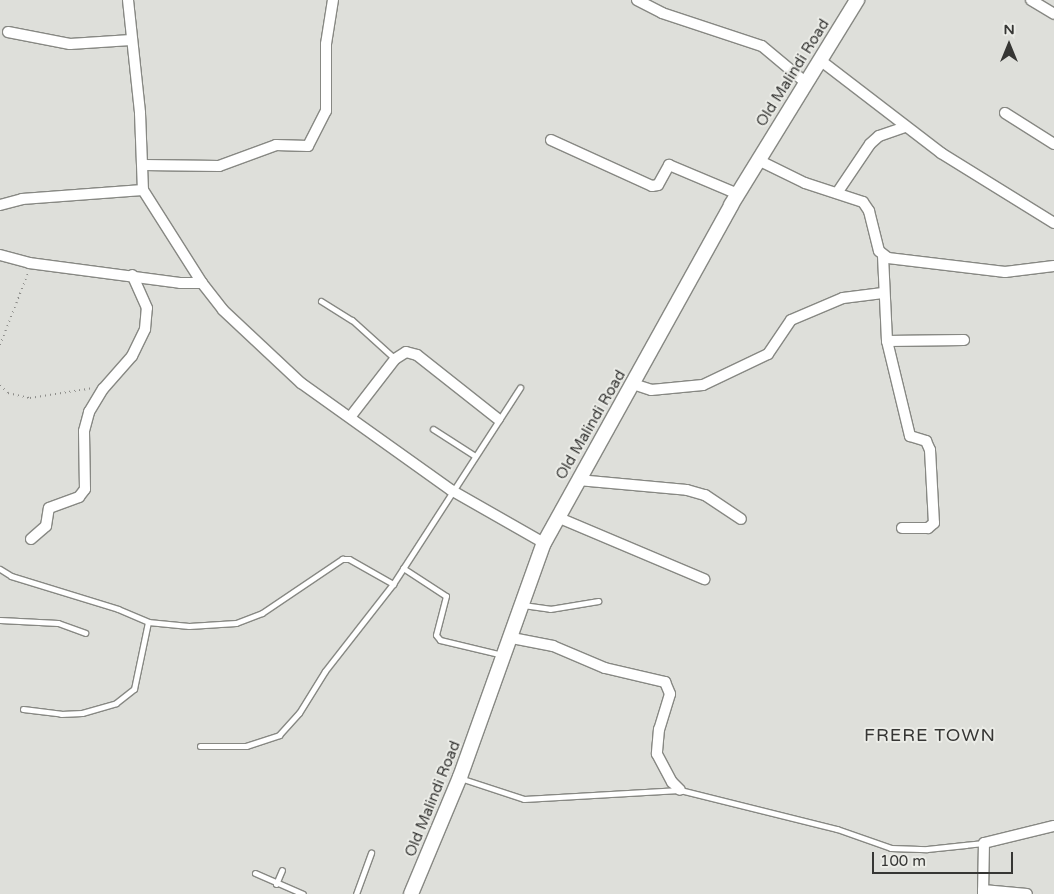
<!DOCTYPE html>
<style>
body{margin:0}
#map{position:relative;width:1054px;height:894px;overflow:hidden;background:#dedfda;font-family:"Varela Round",sans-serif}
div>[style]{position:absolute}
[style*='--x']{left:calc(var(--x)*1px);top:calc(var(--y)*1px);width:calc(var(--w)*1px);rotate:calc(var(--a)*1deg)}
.path>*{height:2px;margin-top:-1px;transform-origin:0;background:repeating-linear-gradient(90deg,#8d8d8a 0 1px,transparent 0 5px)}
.roads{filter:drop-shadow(1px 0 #878883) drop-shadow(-1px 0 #878883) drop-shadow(0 1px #878883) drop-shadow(0 -1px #878883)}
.lane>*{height:5px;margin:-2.5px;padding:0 2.5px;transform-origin:2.5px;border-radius:2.5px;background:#fff}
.street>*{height:10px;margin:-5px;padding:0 5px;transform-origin:5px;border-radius:5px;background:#fff}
.secondary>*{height:14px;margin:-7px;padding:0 7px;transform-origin:7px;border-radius:7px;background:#fff}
span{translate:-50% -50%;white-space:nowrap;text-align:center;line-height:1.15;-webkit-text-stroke:4px #ebece7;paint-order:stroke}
.street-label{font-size:15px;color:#363634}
.quarter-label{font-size:18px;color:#363634;letter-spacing:1px}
.north{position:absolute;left:984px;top:20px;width:50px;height:50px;-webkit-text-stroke:4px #ebece7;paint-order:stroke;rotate:0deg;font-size:14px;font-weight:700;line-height:20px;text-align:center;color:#363634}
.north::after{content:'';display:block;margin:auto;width:18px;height:22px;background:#363634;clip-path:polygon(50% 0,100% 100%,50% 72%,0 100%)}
.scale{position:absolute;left:872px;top:852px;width:141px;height:22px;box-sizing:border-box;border:2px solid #363634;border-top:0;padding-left:6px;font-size:15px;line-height:18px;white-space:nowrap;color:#363634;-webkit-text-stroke:4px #ebece7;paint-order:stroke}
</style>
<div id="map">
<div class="path">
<i style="--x:0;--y:345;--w:77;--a:-68.7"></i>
<i style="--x:0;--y:385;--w:11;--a:45"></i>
<i style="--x:8;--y:393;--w:23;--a:13"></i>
<i style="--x:30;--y:398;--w:64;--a:-9"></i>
</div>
<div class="roads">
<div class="lane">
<i style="--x:321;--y:301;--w:36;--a:32"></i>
<i style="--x:352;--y:320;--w:58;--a:42.2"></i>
<i style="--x:433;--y:429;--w:50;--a:32.7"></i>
<i style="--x:403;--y:568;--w:51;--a:33.1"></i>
<i style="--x:446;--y:596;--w:40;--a:104.4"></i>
<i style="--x:436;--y:635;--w:6;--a:51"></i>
<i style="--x:440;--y:640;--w:65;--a:13.4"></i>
<i style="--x:0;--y:569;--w:13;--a:32"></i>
<i style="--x:11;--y:576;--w:112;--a:17.1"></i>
<i style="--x:118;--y:609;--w:33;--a:23"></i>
<i style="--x:148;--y:622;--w:41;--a:5.6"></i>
<i style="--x:189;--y:626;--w:47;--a:-3.7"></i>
<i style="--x:236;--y:623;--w:28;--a:-21"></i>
<i style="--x:262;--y:613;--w:97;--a:-34"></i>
<i style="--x:342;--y:559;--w:7;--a:0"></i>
<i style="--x:349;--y:559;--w:51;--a:29.6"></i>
<i style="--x:523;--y:605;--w:27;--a:8"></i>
<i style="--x:550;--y:609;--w:49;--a:-9.5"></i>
<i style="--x:0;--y:620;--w:58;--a:3"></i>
<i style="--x:58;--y:623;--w:29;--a:20"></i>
<i style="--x:23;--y:709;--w:38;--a:7"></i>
<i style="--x:61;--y:714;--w:21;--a:-3"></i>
<i style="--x:82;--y:713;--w:35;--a:-16"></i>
<i style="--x:116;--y:703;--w:23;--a:-38"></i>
<i style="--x:134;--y:689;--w:68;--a:-78.2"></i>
<i style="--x:200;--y:746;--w:46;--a:0"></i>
<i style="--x:246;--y:746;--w:35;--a:-18"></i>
<i style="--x:279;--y:735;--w:30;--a:-48"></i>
<i style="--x:299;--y:713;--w:49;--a:-58.2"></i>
<i style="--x:325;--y:671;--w:110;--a:-52"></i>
<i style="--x:393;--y:584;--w:234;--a:-57.1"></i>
<i style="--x:460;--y:778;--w:67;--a:18.2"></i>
<i style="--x:524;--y:799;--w:156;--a:-3.3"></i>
<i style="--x:680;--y:790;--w:162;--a:14"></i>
<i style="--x:837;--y:829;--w:57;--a:19.4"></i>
<i style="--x:891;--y:848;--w:36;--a:2"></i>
<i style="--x:927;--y:849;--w:57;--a:-6"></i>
<i style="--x:255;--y:873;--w:52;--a:23.6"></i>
<i style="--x:276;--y:884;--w:15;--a:-67"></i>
<i style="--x:356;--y:894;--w:44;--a:-69.9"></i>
</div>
<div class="street">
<i style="--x:128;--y:0;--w:114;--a:83.9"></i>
<i style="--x:140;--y:113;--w:77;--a:87.8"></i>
<i style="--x:143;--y:190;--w:110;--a:57.6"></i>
<i style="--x:202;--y:283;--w:34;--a:52"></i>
<i style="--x:223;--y:310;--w:107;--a:43.1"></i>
<i style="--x:301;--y:383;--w:184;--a:35.5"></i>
<i style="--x:451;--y:490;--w:107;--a:29.7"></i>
<i style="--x:637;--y:0;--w:28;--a:27"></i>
<i style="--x:662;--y:13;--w:105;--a:18.3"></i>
<i style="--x:762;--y:46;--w:56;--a:39.9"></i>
<i style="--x:1031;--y:0;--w:27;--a:31"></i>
<i style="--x:8;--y:32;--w:63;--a:11"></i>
<i style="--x:70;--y:44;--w:61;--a:-3.8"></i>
<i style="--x:820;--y:60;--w:153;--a:37.5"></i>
<i style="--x:941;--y:153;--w:133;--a:31.8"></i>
<i style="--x:1005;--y:113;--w:58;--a:32.3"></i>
<i style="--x:551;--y:140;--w:111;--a:24.5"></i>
<i style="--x:652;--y:186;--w:6;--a:-9"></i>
<i style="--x:658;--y:185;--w:23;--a:-61"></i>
<i style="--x:669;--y:165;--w:75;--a:22.8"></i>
<i style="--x:758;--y:160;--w:52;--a:26.1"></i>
<i style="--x:805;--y:183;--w:61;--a:18.1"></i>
<i style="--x:863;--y:202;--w:11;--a:56"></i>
<i style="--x:869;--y:211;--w:41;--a:76"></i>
<i style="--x:879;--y:251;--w:11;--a:38"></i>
<i style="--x:888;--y:258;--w:118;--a:6.8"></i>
<i style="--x:1005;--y:272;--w:49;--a:-7"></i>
<i style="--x:144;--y:165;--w:75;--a:0.8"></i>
<i style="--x:219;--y:166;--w:61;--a:-20.2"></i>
<i style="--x:276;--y:145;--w:32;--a:2"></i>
<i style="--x:308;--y:146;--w:39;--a:-63"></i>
<i style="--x:326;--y:111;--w:67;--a:-90"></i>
<i style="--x:326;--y:44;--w:45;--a:-81"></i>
<i style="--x:837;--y:193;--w:59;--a:-56"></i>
<i style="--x:870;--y:144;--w:12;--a:-42"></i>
<i style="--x:879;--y:136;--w:28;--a:-19"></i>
<i style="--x:0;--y:205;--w:23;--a:-15"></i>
<i style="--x:22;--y:199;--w:121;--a:-4.3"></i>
<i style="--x:0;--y:255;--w:30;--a:15"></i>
<i style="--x:29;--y:263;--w:152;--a:7.5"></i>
<i style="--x:180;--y:283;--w:22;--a:0"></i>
<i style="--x:883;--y:256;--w:85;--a:87.3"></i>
<i style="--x:887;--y:341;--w:98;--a:76.4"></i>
<i style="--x:910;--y:436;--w:17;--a:17"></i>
<i style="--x:926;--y:441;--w:10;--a:66"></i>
<i style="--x:930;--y:450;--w:73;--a:86.9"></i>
<i style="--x:934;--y:523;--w:8;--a:140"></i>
<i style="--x:928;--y:528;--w:26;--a:180"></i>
<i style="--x:887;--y:341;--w:77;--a:-0.7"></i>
<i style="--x:633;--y:384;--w:19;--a:18"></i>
<i style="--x:651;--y:390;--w:52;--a:-5.5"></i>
<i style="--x:703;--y:385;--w:72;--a:-25.5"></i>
<i style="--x:768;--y:354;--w:41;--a:-55.9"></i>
<i style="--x:791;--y:320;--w:56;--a:-22.9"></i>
<i style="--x:843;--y:298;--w:40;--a:-7.1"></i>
<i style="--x:351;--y:416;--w:72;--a:-52.3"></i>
<i style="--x:395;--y:359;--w:13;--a:-32"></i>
<i style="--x:406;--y:352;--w:11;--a:15"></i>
<i style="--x:417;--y:355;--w:103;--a:38.3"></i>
<i style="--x:578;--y:480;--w:109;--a:5.2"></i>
<i style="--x:687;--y:490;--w:19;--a:16"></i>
<i style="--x:705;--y:495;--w:43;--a:33.7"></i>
<i style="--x:557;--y:517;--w:160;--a:22.9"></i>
<i style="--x:31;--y:539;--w:20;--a:-41"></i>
<i style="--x:46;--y:526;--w:18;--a:-81"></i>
<i style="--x:49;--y:508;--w:32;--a:-20"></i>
<i style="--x:79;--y:497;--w:10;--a:-53"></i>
<i style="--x:85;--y:489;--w:58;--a:-91"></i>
<i style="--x:84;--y:431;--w:20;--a:-75"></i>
<i style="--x:89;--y:412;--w:27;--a:-59"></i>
<i style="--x:103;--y:389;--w:44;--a:-48.7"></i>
<i style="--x:132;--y:356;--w:30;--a:-64"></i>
<i style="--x:145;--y:329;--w:21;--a:-85"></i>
<i style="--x:147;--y:308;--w:36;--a:-114"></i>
<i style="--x:512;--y:638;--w:42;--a:11"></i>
<i style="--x:553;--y:646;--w:56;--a:22.9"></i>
<i style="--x:605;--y:668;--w:62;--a:13.1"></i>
<i style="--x:665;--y:682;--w:13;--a:67"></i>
<i style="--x:670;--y:694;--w:37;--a:107"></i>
<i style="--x:659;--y:729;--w:25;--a:95"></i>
<i style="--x:657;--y:754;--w:32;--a:62"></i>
<i style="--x:672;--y:782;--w:11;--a:45"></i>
<i style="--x:983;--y:890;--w:44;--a:5.2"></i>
<i style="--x:983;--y:894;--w:51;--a:-88.9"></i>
<i style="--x:984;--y:843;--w:72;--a:-13.7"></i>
</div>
<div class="secondary">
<i style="--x:411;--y:894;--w:127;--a:-67.3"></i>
<i style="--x:460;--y:777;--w:249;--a:-70.3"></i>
<i style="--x:544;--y:543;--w:386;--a:-61"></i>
<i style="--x:731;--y:205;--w:241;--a:-58.4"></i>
</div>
</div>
<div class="street-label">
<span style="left:793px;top:73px;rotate:-58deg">Old Malindi Road</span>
<span style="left:591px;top:425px;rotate:-60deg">Old Malindi Road</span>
<span style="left:433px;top:799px;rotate:-68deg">Old Malindi Road</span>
</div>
<div class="quarter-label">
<span style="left:930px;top:735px">FRERE TOWN</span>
</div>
<div class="north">N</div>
<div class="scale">100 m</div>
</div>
